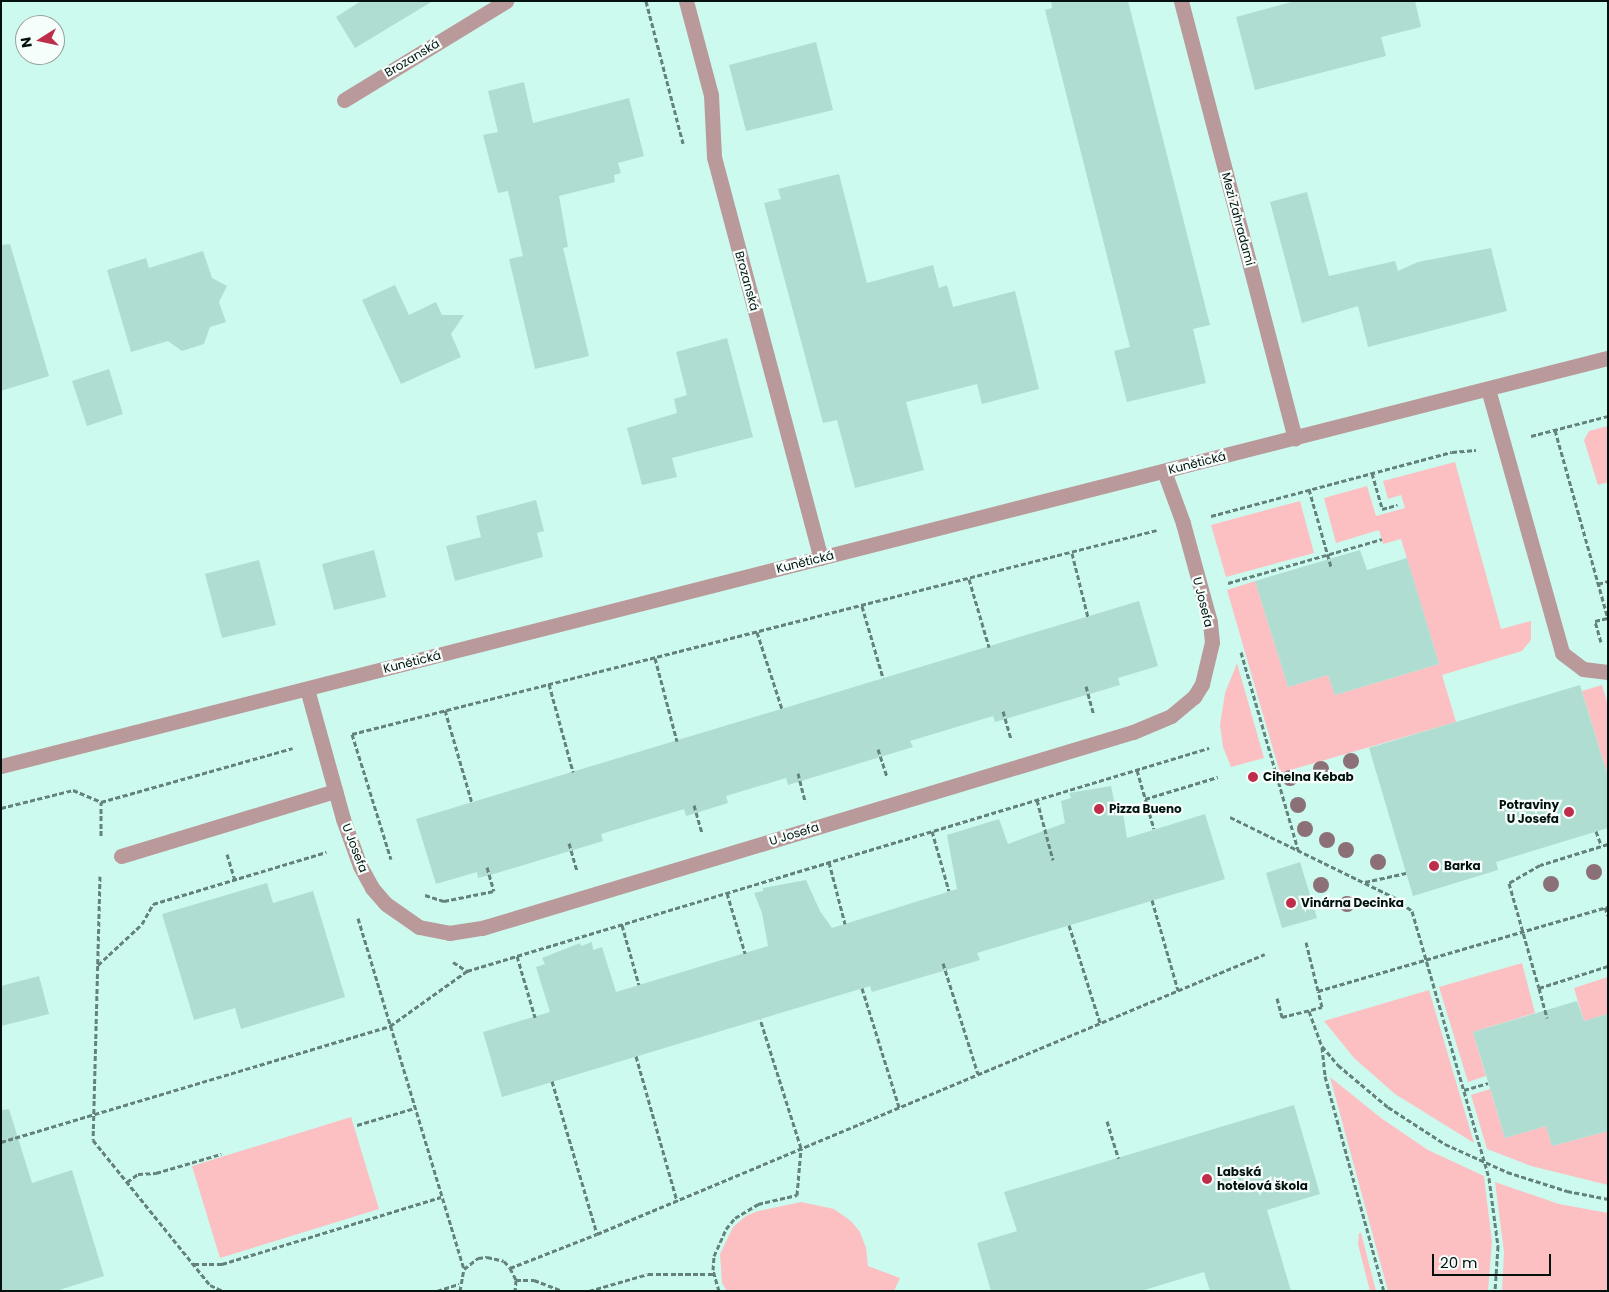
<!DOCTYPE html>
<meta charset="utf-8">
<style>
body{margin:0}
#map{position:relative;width:1609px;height:1292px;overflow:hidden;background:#ccfaee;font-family:Poppins,sans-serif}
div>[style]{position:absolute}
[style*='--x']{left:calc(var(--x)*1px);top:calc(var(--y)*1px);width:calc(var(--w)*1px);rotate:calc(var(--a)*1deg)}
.green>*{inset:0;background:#fcc0c3}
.building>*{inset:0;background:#b0ddd1}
.path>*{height:3px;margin-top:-1.5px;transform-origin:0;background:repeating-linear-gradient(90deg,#64827b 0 5px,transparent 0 7.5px)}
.minor>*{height:15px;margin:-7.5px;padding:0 7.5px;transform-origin:7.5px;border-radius:7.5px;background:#ba999b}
.trees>*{width:16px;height:16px;margin:-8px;border-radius:50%;background:#8c7078}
.dots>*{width:14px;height:14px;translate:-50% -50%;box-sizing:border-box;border:2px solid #f5fefb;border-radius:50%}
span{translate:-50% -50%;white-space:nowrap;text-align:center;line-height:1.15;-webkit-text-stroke:4.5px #f5fefb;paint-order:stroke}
.street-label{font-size:12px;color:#03120f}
.poi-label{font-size:12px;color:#03120f;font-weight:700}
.left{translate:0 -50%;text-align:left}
.right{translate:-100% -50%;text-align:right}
.frame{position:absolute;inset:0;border:2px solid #03120f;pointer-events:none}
.north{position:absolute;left:15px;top:15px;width:50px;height:50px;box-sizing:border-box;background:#f5fefb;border:1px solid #94a09d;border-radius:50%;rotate:260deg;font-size:14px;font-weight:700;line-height:20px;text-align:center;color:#03120f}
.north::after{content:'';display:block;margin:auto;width:18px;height:22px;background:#be2e4b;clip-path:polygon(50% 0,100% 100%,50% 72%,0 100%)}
.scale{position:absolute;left:1432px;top:1254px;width:119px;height:22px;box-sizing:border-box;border:2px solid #03120f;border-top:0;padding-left:6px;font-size:15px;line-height:18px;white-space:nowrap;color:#03120f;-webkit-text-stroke:4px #f5fefb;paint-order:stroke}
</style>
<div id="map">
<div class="green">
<i style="clip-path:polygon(1608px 426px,1608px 482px,1598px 485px,1584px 440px,1589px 431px)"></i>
<i style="clip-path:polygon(1455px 462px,1501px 629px,1531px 621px,1531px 640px,1522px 651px,1442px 675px,1456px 722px,1280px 773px,1227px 590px,1255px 581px,1288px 687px,1328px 675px,1335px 695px,1439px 664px,1401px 539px,1383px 544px,1379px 530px,1336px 543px,1324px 498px,1367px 486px,1376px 516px,1405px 508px,1401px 495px,1388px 499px,1383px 481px)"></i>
<i style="clip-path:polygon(1300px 501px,1314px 553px,1226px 577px,1211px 525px)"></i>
<i style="clip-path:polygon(1237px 663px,1264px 758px,1231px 767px,1223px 747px,1220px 725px,1225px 693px)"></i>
<i style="clip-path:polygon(1602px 685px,1608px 705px,1608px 777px,1582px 691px)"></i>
<i style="clip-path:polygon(1522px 963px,1535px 1013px,1473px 1032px,1486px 1076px,1468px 1082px,1439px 987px)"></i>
<i style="clip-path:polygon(1608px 977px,1608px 1014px,1584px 1021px,1574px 988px)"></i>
<i style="clip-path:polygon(1429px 990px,1474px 1143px,1395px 1094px,1354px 1058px,1324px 1021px)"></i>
<i style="clip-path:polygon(1330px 1077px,1381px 1118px,1428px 1150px,1484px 1176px,1492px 1242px,1488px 1291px,1388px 1291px)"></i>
<i style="clip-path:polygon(1490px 1089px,1505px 1138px,1546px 1126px,1552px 1146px,1608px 1131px,1608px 1185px,1531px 1166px,1487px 1149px,1471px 1095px)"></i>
<i style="clip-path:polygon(351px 1117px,379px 1209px,220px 1258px,192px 1166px)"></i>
<i style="clip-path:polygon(1495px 1182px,1559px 1204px,1608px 1213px,1608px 1291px,1502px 1291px,1504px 1252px)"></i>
<i style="clip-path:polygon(801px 1202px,834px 1209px,851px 1221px,860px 1232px,866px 1248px,868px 1266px,900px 1278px,894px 1291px,727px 1291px,722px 1283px,720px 1254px,733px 1227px,746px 1216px,758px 1211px)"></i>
<i style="clip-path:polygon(1359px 1233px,1361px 1233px,1376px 1291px,1370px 1291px,1358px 1244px)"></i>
</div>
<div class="building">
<i style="clip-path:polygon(361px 1px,433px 1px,355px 48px,336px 17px)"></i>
<i style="clip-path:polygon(1051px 1px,1128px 1px,1210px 325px,1193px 329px,1206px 383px,1127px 402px,1114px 351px,1130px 347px,1045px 10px,1052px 8px)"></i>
<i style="clip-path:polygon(1295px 1px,1415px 1px,1421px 27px,1381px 37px,1386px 56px,1255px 90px,1236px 17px)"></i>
<i style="clip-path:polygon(816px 42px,833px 110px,746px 131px,729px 65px)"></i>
<i style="clip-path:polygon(524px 82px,533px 123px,629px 98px,644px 156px,618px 163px,621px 173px,614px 175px,615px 182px,559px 196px,568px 247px,563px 248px,589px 356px,535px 369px,509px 259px,523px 256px,508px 191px,498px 193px,483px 135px,498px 132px,488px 91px)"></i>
<i style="clip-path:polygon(839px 174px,867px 283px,933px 265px,939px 288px,947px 285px,953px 307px,1015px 291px,1039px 389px,982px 404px,977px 384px,906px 402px,924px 470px,855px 488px,837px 420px,823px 423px,764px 203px,781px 199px,778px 189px)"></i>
<i style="clip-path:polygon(1307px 192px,1329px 276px,1395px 261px,1398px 271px,1418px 262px,1491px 248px,1507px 311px,1368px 347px,1358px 306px,1302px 323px,1270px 202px)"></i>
<i style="clip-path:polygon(10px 244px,49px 376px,1px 391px,1px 245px)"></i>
<i style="clip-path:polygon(203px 251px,212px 278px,227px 286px,219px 302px,226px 322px,210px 327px,204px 344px,182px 351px,168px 341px,131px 352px,107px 270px,146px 258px,149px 268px)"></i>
<i style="clip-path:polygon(395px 285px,409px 315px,436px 302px,442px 315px,464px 315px,451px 334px,461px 357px,401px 384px,362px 300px)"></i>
<i style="clip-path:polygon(727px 338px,753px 437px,672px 458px,677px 477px,642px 485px,627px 428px,677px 413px,674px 399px,687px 395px,676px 352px)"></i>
<i style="clip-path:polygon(109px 369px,123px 414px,87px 426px,72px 381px)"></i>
<i style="clip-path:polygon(536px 500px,544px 531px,537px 533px,543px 557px,455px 581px,446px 546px,481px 537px,476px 516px)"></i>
<i style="clip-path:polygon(374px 550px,386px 597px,334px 610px,322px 564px)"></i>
<i style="clip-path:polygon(1360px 550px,1367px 570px,1407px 558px,1439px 664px,1335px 695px,1328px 675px,1288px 687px,1255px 581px)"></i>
<i style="clip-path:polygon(259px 560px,276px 625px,222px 638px,205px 574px)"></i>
<i style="clip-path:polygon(1139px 601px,1158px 666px,1118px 678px,1120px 685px,995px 722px,993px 716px,910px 741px,913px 747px,788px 785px,786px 778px,726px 796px,728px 803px,686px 816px,684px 809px,601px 834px,603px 841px,497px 873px,478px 878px,477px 872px,436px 884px,416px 819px)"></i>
<i style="clip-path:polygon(1580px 685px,1608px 777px,1608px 828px,1496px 862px,1498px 870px,1413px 896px,1369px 748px)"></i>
<i style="clip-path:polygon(1111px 786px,1115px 805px,1120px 803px,1123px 813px,1127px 838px,1205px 814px,1225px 879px,977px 953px,980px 960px,872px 992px,870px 986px,502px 1097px,483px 1032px,550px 1012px,536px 967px,545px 964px,542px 958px,580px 943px,581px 946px,592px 942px,593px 950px,602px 947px,616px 992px,768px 946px,762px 913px,754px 893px,763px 891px,763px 888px,806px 880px,820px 911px,832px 928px,957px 889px,947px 835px,999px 819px,1008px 844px,1065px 823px,1061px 801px,1071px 798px,1069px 793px)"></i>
<i style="clip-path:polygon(1300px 862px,1317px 918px,1282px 928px,1266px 873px)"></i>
<i style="clip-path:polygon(267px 883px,273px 903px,313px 891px,345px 997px,241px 1029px,235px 1008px,194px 1020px,162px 914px)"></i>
<i style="clip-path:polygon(39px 976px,49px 1014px,1px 1026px,1px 986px)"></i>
<i style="clip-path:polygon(1577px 1001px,1584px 1021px,1608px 1014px,1608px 1131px,1552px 1146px,1546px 1126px,1505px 1138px,1473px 1032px)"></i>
<i style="clip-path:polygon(1294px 1105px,1320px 1194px,1267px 1210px,1291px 1291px,1210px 1291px,1204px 1272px,1141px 1291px,991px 1291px,977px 1243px,1017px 1231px,1004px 1192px)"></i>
<i style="clip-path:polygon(9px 1109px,32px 1183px,72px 1170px,104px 1276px,56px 1291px,1px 1291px,1px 1110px)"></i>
</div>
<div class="path">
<i style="--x:646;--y:1;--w:147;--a:75.4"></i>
<i style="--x:1555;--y:430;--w:195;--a:74.3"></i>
<i style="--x:1531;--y:436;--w:80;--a:-14.6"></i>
<i style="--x:1372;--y:473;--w:37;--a:74"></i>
<i style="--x:1382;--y:509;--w:16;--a:-15"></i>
<i style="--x:1309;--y:489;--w:81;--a:74.2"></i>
<i style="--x:1211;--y:516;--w:249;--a:-14.9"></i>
<i style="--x:1452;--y:452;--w:24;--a:-5"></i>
<i style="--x:1072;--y:553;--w:66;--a:76"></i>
<i style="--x:969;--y:579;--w:71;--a:73.6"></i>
<i style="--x:1228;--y:583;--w:160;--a:-15.9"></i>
<i style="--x:1598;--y:584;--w:10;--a:-17"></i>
<i style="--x:862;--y:606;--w:75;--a:73.7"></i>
<i style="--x:757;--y:632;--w:81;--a:72"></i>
<i style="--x:1601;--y:642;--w:22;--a:-106"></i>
<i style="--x:1595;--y:621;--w:13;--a:-13"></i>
<i style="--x:1241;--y:652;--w:206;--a:73.9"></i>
<i style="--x:655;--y:658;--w:86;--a:75.2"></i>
<i style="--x:549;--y:684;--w:91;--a:74.7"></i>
<i style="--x:1086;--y:686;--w:30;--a:75"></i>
<i style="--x:445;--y:710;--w:97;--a:73.8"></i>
<i style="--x:1003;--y:711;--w:29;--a:74"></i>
<i style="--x:352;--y:734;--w:830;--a:-14.22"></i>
<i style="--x:352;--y:734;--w:131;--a:72.7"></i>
<i style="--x:878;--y:749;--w:29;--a:72"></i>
<i style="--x:1137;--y:770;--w:61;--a:73.9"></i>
<i style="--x:798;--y:773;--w:30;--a:76"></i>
<i style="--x:1145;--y:799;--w:76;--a:-16.8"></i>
<i style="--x:1037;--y:800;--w:62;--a:75.1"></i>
<i style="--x:694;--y:805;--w:29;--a:74"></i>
<i style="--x:1;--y:808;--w:74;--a:-14"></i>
<i style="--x:73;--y:790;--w:30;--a:23"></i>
<i style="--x:1230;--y:817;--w:184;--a:26.1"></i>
<i style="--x:1395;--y:898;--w:21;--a:37"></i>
<i style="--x:1412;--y:911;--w:278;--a:73.9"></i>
<i style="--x:1489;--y:1178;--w:69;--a:82.5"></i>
<i style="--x:1498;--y:1246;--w:45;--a:93.8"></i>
<i style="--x:932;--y:831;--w:62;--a:74.2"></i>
<i style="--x:1596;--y:831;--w:15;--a:70"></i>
<i style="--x:101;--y:836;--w:34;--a:-90"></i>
<i style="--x:101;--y:802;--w:199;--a:-15.7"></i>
<i style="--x:569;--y:843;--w:29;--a:74"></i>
<i style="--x:1608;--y:844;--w:71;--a:162.8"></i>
<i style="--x:1540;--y:865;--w:36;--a:150"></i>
<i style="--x:1509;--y:883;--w:109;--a:74.1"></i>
<i style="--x:1539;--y:988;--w:72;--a:-17.7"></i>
<i style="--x:227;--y:854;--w:27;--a:73"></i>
<i style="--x:829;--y:862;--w:64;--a:75.5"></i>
<i style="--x:487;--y:867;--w:25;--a:74"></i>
<i style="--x:100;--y:876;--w:264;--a:91.5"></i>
<i style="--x:93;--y:1140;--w:186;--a:51.1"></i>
<i style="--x:210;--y:1285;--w:14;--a:25"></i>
<i style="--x:1365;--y:882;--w:42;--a:-12.4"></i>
<i style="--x:727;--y:893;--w:63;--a:73.3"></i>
<i style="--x:425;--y:895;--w:20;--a:18"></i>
<i style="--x:444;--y:901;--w:51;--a:-11.3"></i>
<i style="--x:1152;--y:900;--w:94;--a:73.9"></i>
<i style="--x:1605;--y:907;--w:9;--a:72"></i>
<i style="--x:358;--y:918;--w:367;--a:73.2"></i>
<i style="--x:622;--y:925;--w:62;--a:74.2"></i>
<i style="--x:1069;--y:925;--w:103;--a:72.4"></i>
<i style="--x:1306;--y:942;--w:50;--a:76.2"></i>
<i style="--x:517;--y:956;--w:64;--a:73.6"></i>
<i style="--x:453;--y:962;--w:17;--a:33"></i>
<i style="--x:467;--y:971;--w:775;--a:-16.73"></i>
<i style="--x:943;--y:963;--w:116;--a:72.5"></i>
<i style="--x:98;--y:965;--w:60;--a:-43"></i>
<i style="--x:142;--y:924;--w:23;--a:-61"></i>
<i style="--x:153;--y:904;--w:181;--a:-16.7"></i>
<i style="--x:862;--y:988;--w:125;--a:72.7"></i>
<i style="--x:1539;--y:988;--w:31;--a:75"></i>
<i style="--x:1277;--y:998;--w:20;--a:75"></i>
<i style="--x:1282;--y:1017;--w:41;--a:-14"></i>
<i style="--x:1322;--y:1007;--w:16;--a:-104"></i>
<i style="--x:1318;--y:991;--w:302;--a:-16.2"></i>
<i style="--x:1309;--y:1011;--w:37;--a:70"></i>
<i style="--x:1322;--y:1046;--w:25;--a:50"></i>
<i style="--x:1338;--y:1065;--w:65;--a:40"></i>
<i style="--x:1388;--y:1107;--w:68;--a:33"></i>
<i style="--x:1445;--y:1144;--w:68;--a:24.3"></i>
<i style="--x:1507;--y:1172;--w:63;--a:17.6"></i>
<i style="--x:1567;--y:1191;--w:42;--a:11"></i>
<i style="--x:1322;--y:1047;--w:29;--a:84"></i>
<i style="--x:1325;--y:1076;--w:223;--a:74.7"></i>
<i style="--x:636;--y:1056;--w:151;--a:74.2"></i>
<i style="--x:552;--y:1081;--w:159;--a:73.6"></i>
<i style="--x:1464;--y:1090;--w:25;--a:-16"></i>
<i style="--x:1107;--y:1121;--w:39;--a:73"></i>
<i style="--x:357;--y:1125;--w:60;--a:-16.3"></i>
<i style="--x:1;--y:1142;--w:406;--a:-16.6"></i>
<i style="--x:390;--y:1026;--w:95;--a:-35.5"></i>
<i style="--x:127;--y:1182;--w:14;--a:-36"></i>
<i style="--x:138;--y:1174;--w:18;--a:-3"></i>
<i style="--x:156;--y:1173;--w:68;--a:-16.3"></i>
<i style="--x:194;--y:1264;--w:28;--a:0"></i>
<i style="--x:222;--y:1264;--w:229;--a:-17"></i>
<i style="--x:510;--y:1268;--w:93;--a:-21.3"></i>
<i style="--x:597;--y:1234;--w:724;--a:-22.74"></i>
<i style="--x:516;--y:1280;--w:18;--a:0"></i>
<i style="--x:534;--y:1280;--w:31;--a:21"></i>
<i style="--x:437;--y:1291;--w:23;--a:-18"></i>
<i style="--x:460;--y:1291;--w:22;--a:-80"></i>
<i style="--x:464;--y:1269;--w:18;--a:-38"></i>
<i style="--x:478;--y:1258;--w:9;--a:-6"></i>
<i style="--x:487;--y:1257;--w:17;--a:13"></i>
<i style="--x:504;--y:1261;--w:9;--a:49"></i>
<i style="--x:510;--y:1268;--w:13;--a:63"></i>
<i style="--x:516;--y:1280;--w:11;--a:95"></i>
<i style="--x:589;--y:1291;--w:61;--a:-16.1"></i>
<i style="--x:648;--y:1274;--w:66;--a:0"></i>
<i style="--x:719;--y:1291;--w:22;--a:-106"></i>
<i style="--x:713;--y:1270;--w:14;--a:-86"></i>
<i style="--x:714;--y:1256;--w:30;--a:-66"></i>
<i style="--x:726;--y:1229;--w:14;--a:-51"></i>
<i style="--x:735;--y:1218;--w:27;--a:-31"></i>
<i style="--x:758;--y:1204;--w:40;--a:-13"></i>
<i style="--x:797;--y:1195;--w:47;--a:-85.1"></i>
<i style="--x:801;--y:1148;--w:135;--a:-107.6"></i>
</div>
<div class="minor">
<i style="--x:686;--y:1;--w:97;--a:75.1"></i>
<i style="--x:711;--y:95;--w:62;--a:87.2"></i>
<i style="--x:714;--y:157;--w:415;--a:75.1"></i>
<i style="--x:1181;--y:1;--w:452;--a:75.4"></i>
<i style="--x:344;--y:100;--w:190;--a:-31.4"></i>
<i style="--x:1488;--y:389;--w:274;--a:74.3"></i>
<i style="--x:1562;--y:653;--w:26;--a:37"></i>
<i style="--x:1583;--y:669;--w:25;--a:7"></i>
<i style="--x:307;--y:689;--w:135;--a:74.5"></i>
<i style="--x:343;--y:819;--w:50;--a:70.1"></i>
<i style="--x:360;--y:866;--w:25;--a:61"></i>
<i style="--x:372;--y:888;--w:21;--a:49"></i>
<i style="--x:386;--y:904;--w:40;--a:34.9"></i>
<i style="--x:419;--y:927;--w:31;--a:11"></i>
<i style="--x:449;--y:933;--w:33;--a:-9"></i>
<i style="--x:482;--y:928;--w:680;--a:-16.76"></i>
<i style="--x:1133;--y:732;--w:41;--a:-22.8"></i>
<i style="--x:1171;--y:716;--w:30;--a:-40"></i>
<i style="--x:1194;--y:697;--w:15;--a:-58"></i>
<i style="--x:1202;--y:684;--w:43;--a:-76.6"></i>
<i style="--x:1212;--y:642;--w:20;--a:-96"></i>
<i style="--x:1210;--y:622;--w:103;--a:-105.3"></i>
<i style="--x:1183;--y:523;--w:55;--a:-110.1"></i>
<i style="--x:1;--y:766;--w:1658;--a:-14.25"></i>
<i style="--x:121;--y:856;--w:224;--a:-16.9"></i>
</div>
<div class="trees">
<i style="left:1351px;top:761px"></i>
<i style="left:1321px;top:769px"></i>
<i style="left:1290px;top:778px"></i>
<i style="left:1298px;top:805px"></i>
<i style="left:1305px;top:829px"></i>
<i style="left:1327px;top:840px"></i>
<i style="left:1346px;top:850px"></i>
<i style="left:1378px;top:862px"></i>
<i style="left:1594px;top:872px"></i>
<i style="left:1551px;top:884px"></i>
<i style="left:1321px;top:885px"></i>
<i style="left:1347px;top:904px"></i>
</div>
<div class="dots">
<i style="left:1253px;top:777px;background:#be2e4b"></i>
<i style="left:1099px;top:809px;background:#be2e4b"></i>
<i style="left:1569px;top:812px;background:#be2e4b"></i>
<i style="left:1434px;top:866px;background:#be2e4b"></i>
<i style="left:1291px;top:903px;background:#be2e4b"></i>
<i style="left:1207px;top:1179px;background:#be2e4b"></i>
</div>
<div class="street-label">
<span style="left:412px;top:58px;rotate:-31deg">Brozanská</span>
<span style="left:1238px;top:219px;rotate:75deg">Mezi Zahradami</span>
<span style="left:747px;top:281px;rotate:75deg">Brozanská</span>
<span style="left:1197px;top:463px;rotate:-14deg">Kunětická</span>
<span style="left:805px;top:562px;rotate:-14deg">Kunětická</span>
<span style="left:1203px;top:602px;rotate:76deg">U Josefa</span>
<span style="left:412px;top:662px;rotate:-14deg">Kunětická</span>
<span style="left:794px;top:834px;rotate:-17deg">U Josefa</span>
<span style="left:355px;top:848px;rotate:69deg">U Josefa</span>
</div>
<div class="poi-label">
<span class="left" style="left:1263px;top:777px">Cihelna Kebab</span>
<span class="right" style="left:1559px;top:812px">Potraviny<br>U Josefa</span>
<span class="left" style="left:1109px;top:809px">Pizza Bueno</span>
<span class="left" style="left:1444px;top:866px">Barka</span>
<span class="left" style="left:1301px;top:903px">Vinárna Decinka</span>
<span class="left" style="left:1217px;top:1179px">Labská<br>hotelová škola</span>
</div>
<div class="frame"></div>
<div class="north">N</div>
<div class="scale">20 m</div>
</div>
